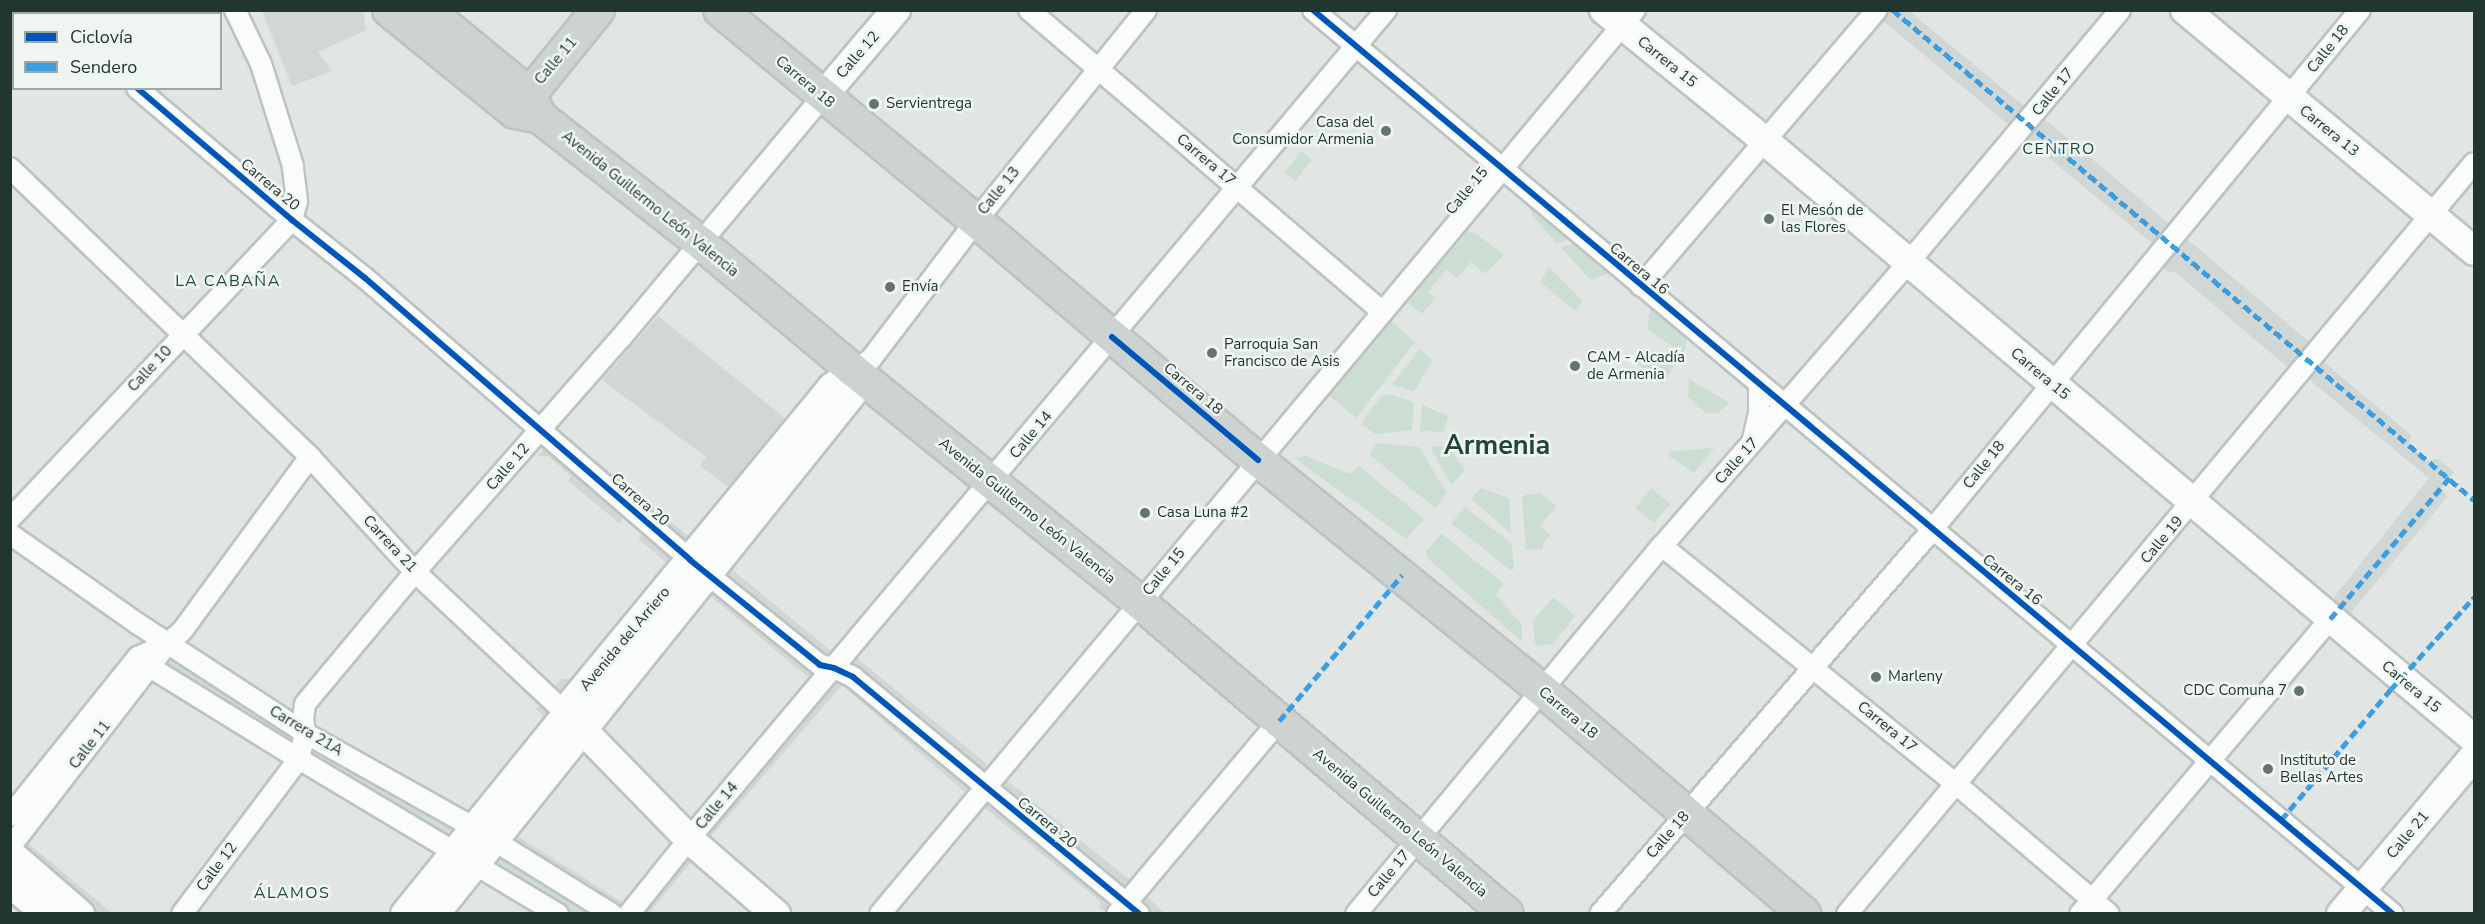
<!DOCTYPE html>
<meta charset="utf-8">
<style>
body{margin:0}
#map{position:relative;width:2485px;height:924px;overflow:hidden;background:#e1e6e4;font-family:"Nunito Sans",sans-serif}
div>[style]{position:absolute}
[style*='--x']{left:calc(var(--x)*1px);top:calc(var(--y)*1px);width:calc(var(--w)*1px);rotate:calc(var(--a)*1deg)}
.built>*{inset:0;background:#d0d7d4}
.green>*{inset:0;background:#ccded1}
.roads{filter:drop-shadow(2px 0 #bec3c1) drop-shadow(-2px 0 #bec3c1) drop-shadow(0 2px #bec3c1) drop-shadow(0 -2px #bec3c1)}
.street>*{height:20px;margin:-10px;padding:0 10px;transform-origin:10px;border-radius:10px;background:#fafbfb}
.secondary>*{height:28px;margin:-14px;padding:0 14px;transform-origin:14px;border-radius:14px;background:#fafbfb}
.primary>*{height:32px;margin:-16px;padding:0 16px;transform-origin:16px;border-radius:16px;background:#cdd3d1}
.quiet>*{height:4.5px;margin-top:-2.25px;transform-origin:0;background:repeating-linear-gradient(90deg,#3c9ee1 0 9px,transparent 0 13.5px)}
.cycleway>*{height:6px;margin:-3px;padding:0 3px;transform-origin:3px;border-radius:3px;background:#0057b8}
.dots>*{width:16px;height:16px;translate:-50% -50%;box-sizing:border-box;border:3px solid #eff6f2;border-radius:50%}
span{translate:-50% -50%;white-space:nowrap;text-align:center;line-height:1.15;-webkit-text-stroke:5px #eff6f2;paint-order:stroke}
.street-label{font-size:15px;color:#223630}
.poi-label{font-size:15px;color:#223630}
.left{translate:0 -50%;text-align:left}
.right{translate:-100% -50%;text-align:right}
.neighbourhood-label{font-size:16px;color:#21463c;letter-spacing:1.5px}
.town-label{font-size:27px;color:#21463c;font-weight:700}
.frame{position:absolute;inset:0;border:12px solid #223630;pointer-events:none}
.legend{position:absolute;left:12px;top:12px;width:210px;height:78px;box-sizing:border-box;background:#eff6f2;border:2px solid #9da9a4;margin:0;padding:8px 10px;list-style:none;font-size:18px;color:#223630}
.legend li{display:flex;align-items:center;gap:12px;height:30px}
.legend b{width:30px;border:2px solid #9da9a4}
</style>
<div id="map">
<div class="built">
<i style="clip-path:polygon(262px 11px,363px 11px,366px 30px,318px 52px,332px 71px,292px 86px)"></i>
<i style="clip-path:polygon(1871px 11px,1909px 11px,2024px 106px,2027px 104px,2327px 357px,2324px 362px,2411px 435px,2409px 445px,2428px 461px,2439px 459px,2454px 472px,2440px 489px,2448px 496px,2348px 616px,2331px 601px,2429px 478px,2307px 378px,2304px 381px,2175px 272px,2168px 272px,2146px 253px,2153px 244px)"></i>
<i style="clip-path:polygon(evenodd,658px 316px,790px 422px,724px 563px,836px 655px,843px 647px,1131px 881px,1164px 913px,1107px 913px,1100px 908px,1100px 901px,959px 787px,842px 685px,707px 841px,734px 865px,716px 883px,691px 862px,649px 913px,532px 913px,482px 881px,479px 885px,433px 853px,547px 719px,536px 709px,561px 679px,571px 679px,666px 562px,638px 539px,642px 534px,623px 518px,619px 523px,568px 481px,571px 476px,548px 456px,537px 456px,560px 431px,692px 539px,717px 508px,714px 506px,728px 487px,700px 465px,706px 457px,602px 380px,658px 316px,708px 594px,809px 678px,690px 822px,600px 732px,657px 660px,651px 655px,708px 594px,658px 316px,582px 754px,668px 838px,669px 845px,622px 902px,516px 835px,582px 754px)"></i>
<i style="clip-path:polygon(10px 825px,28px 843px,112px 913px,21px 913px,11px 908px)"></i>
</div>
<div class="green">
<i style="clip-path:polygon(1301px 151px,1312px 160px,1295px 181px,1285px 172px)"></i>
<i style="clip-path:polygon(1530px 202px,1568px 239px,1557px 244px,1532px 215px)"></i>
<i style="clip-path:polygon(1467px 232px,1474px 232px,1504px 255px,1485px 274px,1471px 262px,1457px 278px,1446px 270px,1428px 292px,1435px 298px,1422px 314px,1407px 302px)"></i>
<i style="clip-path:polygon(1573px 244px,1609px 274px,1590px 280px,1561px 247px)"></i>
<i style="clip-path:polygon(1549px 267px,1583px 301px,1575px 311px,1540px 282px)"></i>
<i style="clip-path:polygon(1650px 308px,1687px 338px,1684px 354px,1647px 329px)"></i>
<i style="clip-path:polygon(1391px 321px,1415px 342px,1356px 418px,1329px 395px)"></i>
<i style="clip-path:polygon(1642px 348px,1675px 364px,1663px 384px,1633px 360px)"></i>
<i style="clip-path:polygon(1420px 349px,1432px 360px,1414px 392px,1392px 384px)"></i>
<i style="clip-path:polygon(1689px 379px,1730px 403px,1718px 413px,1706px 413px,1688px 397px)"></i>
<i style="clip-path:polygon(1389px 394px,1414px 402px,1412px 430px,1375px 434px,1361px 423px,1381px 397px)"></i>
<i style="clip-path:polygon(1422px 405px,1448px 416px,1444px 432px,1420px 431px)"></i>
<i style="clip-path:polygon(1377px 443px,1419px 447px,1447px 493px,1435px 508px,1369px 454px)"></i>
<i style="clip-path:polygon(1448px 446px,1465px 470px,1452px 485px,1430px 447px)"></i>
<i style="clip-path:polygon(1715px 447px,1694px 473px,1670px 457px,1668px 452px)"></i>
<i style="clip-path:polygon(1306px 456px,1350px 474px,1359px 466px,1424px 519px,1406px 539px,1294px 458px)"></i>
<i style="clip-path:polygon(1481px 488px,1509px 498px,1511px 534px,1471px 499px)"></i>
<i style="clip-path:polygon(1651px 488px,1670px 504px,1654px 523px,1635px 508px)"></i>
<i style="clip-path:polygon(1540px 493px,1557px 506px,1540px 526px,1550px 535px,1543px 544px,1543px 549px,1526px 550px,1522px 499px,1525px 495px)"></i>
<i style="clip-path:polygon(1465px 507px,1512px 544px,1514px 569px,1510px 570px,1451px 523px)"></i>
<i style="clip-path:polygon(1441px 533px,1504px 584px,1496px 595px,1522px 625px,1522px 642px,1426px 557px,1426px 552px)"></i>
<i style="clip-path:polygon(1553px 597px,1575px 616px,1553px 644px,1538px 646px,1535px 644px,1533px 621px)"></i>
<i style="clip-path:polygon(164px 655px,293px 734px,287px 744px,158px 664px)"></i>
<i style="clip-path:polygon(328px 751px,461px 831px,455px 841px,322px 761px)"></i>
<i style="clip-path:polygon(495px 851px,599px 913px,575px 913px,489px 862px)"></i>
</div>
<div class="roads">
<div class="street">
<i style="--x:1029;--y:10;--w:464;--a:40.5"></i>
<i style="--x:1313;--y:10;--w:1408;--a:39.93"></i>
<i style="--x:66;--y:14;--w:6;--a:-45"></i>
<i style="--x:10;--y:53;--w:4;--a:-27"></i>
<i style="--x:137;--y:88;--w:204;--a:40.4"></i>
<i style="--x:292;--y:220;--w:93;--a:38.5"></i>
<i style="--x:365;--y:278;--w:430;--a:40.9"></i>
<i style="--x:690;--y:560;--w:167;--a:38.9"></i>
<i style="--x:820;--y:665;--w:14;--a:12"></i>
<i style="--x:834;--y:668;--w:21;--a:25"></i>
<i style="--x:853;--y:677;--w:371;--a:39.6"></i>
<i style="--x:10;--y:168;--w:417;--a:43.9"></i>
<i style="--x:310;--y:457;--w:156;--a:47.6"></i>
<i style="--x:415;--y:572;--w:208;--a:43.1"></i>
<i style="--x:1641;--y:286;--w:363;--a:-49.5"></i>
<i style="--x:854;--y:371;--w:21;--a:-35"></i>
<i style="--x:871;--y:359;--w:173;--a:-52.7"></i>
<i style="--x:976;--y:221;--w:271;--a:-51.1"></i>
<i style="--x:1753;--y:439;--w:28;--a:-77"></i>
<i style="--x:1759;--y:412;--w:26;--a:-90"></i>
<i style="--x:10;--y:519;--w:411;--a:-46.7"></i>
<i style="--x:292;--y:220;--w:20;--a:-75"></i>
<i style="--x:297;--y:201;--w:35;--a:-97"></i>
<i style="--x:293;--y:166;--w:107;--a:-107.4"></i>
<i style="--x:261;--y:64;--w:60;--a:-115.7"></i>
<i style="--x:10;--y:534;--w:153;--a:35.1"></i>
<i style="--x:135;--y:622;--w:203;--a:33.1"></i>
<i style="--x:305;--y:733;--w:194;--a:29.3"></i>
<i style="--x:474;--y:828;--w:163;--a:31.9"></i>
<i style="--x:1662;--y:546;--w:377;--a:39"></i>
<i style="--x:1955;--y:783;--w:202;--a:40.4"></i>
<i style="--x:138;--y:657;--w:16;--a:40"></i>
<i style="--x:150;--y:667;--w:175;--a:31.7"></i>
<i style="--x:299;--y:759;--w:302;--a:30.9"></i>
<i style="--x:10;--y:816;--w:204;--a:-51.2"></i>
<i style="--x:138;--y:657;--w:12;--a:-24"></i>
<i style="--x:11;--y:846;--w:257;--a:-52.3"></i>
<i style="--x:168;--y:643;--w:18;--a:-41"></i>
<i style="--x:182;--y:631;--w:216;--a:-53.7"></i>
<i style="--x:182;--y:914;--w:194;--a:-53"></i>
<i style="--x:299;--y:759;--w:27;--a:-77"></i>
<i style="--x:305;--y:733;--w:14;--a:-98"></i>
<i style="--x:303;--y:719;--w:15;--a:-82"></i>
<i style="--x:305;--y:704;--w:172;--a:-50.2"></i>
<i style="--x:415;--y:572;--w:310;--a:-48.7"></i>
<i style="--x:620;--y:339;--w:317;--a:-50.1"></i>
<i style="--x:629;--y:914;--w:96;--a:-51.3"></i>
<i style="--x:689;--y:839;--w:1083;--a:-49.94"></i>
<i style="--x:880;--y:914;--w:1178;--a:-50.13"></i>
<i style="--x:1117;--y:914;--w:252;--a:-50"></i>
<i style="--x:1356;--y:914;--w:479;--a:-50.3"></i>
<i style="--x:1662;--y:546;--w:375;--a:-49"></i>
<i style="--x:1908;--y:263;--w:330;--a:-50"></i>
<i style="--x:1600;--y:914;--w:508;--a:-49.15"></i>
<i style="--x:1932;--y:530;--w:673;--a:-50.54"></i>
<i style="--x:1847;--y:914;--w:978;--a:-50.14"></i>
<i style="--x:2080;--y:914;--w:387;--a:-49.7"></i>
</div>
<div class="secondary">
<i style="--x:1604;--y:10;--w:208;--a:39.1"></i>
<i style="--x:1765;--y:141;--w:928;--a:40.15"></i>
<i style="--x:2185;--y:10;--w:376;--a:39.8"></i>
<i style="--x:823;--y:96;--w:113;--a:-49.7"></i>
<i style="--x:569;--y:716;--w:172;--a:45.7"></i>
<i style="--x:689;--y:839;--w:115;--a:40.8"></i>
<i style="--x:13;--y:856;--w:89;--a:40.9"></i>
<i style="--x:10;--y:883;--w:48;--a:40"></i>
<i style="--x:405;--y:914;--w:257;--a:-51"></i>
<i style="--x:567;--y:714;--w:9;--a:-72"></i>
<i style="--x:570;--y:705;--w:411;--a:-50.5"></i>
<i style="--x:831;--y:388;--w:29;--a:-36"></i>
<i style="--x:435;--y:914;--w:686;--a:-51.27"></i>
<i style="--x:2341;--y:914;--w:207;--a:-49.9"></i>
</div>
<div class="primary">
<i style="--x:389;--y:10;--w:162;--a:39"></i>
<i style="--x:515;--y:112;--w:25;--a:11"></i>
<i style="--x:427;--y:10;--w:132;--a:39.5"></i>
<i style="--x:529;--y:94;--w:25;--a:64"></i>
<i style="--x:540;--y:117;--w:206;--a:38.1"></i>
<i style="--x:702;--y:244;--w:198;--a:39.9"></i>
<i style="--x:854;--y:371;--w:367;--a:39"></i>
<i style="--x:1139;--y:602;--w:482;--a:40.3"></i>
<i style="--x:720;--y:10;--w:332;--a:39.5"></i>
<i style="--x:976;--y:221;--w:370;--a:40.3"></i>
<i style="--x:1258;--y:460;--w:364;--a:39"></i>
<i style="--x:1541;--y:689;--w:346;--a:40.5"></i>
<i style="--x:516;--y:111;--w:130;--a:-50.9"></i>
</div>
</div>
<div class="quiet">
<i style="--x:1893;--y:10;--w:760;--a:40.14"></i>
<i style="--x:2330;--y:619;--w:185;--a:-49.8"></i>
<i style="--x:1279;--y:721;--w:191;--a:-49.9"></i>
<i style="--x:2281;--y:820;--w:171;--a:-50"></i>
<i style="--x:2391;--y:689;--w:124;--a:-47.9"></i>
</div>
<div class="cycleway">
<i style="--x:1313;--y:10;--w:1408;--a:39.93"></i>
<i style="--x:137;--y:88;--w:204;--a:40.4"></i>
<i style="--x:292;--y:220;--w:93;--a:38.5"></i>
<i style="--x:365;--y:278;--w:430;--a:40.9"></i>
<i style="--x:690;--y:560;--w:167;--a:38.9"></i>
<i style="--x:820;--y:665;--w:14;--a:12"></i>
<i style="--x:834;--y:668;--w:21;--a:25"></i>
<i style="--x:853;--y:677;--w:371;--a:39.6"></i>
<i style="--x:1112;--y:337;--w:191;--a:40.1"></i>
</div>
<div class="dots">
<i style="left:874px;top:104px;background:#65746f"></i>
<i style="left:1386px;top:131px;background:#65746f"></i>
<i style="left:1769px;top:219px;background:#65746f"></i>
<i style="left:890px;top:287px;background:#65746f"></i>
<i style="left:1212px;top:353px;background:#65746f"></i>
<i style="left:1575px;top:366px;background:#65746f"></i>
<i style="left:1145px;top:513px;background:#65746f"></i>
<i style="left:1876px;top:677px;background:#65746f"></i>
<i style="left:2299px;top:691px;background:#65746f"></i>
<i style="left:2268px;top:769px;background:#65746f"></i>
</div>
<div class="street-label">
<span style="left:2328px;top:49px;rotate:-51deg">Calle 18</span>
<span style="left:858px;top:55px;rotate:-49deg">Calle 12</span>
<span style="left:556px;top:61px;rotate:-50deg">Calle 11</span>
<span style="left:1667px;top:62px;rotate:39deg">Carrera 15</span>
<span style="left:805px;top:82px;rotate:40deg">Carrera 18</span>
<span style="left:2053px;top:92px;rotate:-51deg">Calle 17</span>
<span style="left:2329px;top:131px;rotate:39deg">Carrera 13</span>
<span style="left:1206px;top:160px;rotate:40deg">Carrera 17</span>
<span style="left:270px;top:185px;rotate:40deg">Carrera 20</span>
<span style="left:999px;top:191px;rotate:-51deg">Calle 13</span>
<span style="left:1467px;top:191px;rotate:-50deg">Calle 15</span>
<span style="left:650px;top:204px;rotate:39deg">Avenida Guillermo León Valencia</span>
<span style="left:1639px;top:269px;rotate:40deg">Carrera 16</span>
<span style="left:150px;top:369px;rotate:-47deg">Calle 10</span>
<span style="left:2040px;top:374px;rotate:40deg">Carrera 15</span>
<span style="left:1193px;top:389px;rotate:40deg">Carrera 18</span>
<span style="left:1031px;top:435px;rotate:-50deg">Calle 14</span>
<span style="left:1737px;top:461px;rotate:-48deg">Calle 17</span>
<span style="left:1984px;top:465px;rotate:-51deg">Calle 18</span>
<span style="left:508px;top:467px;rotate:-49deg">Calle 12</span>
<span style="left:640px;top:500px;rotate:41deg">Carrera 20</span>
<span style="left:1027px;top:511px;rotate:39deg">Avenida Guillermo León Valencia</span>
<span style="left:2162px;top:540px;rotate:-50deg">Calle 19</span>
<span style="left:390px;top:544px;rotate:47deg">Carrera 21</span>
<span style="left:1164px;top:572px;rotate:-50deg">Calle 15</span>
<span style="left:2012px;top:580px;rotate:39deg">Carrera 16</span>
<span style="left:625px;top:639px;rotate:-50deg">Avenida del Arriero</span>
<span style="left:2411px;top:687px;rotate:40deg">Carrera 15</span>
<span style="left:1568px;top:713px;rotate:40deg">Carrera 18</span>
<span style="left:1887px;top:727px;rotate:39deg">Carrera 17</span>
<span style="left:306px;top:731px;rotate:31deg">Carrera 21A</span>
<span style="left:90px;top:745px;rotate:-52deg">Calle 11</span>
<span style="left:717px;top:806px;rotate:-50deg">Calle 14</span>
<span style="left:1047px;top:823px;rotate:39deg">Carrera 20</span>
<span style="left:1400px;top:823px;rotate:40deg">Avenida Guillermo León Valencia</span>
<span style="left:1668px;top:835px;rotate:-49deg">Calle 18</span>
<span style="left:2408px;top:835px;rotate:-50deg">Calle 21</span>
<span style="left:217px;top:867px;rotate:-53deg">Calle 12</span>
<span style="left:1389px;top:874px;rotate:-50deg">Calle 17</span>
</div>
<div class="poi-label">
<span class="left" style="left:886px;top:104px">Servientrega</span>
<span class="right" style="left:1374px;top:131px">Casa del<br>Consumidor Armenia</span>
<span class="left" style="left:1781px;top:219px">El Mesón de<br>las Flores</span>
<span class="left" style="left:902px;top:287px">Envía</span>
<span class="left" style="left:1224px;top:353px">Parroquia San<br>Francisco de Asis</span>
<span class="left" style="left:1587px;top:366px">CAM - Alcadía<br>de Armenia</span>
<span class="left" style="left:1157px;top:513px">Casa Luna #2</span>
<span class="left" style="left:1888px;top:677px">Marleny</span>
<span class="right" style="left:2287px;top:691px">CDC Comuna 7</span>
<span class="left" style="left:2280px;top:769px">Instituto de<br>Bellas Artes</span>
</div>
<div class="neighbourhood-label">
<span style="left:2059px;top:149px">CENTRO</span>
<span style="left:228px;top:281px">LA CABAÑA</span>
<span style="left:292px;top:893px">ÁLAMOS</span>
</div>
<div class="town-label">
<span style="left:1497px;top:446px">Armenia</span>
</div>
<div class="frame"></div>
<ul class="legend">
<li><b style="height:8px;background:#0057b8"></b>Ciclovía</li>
<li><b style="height:8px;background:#3c9ee1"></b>Sendero</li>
</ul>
</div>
